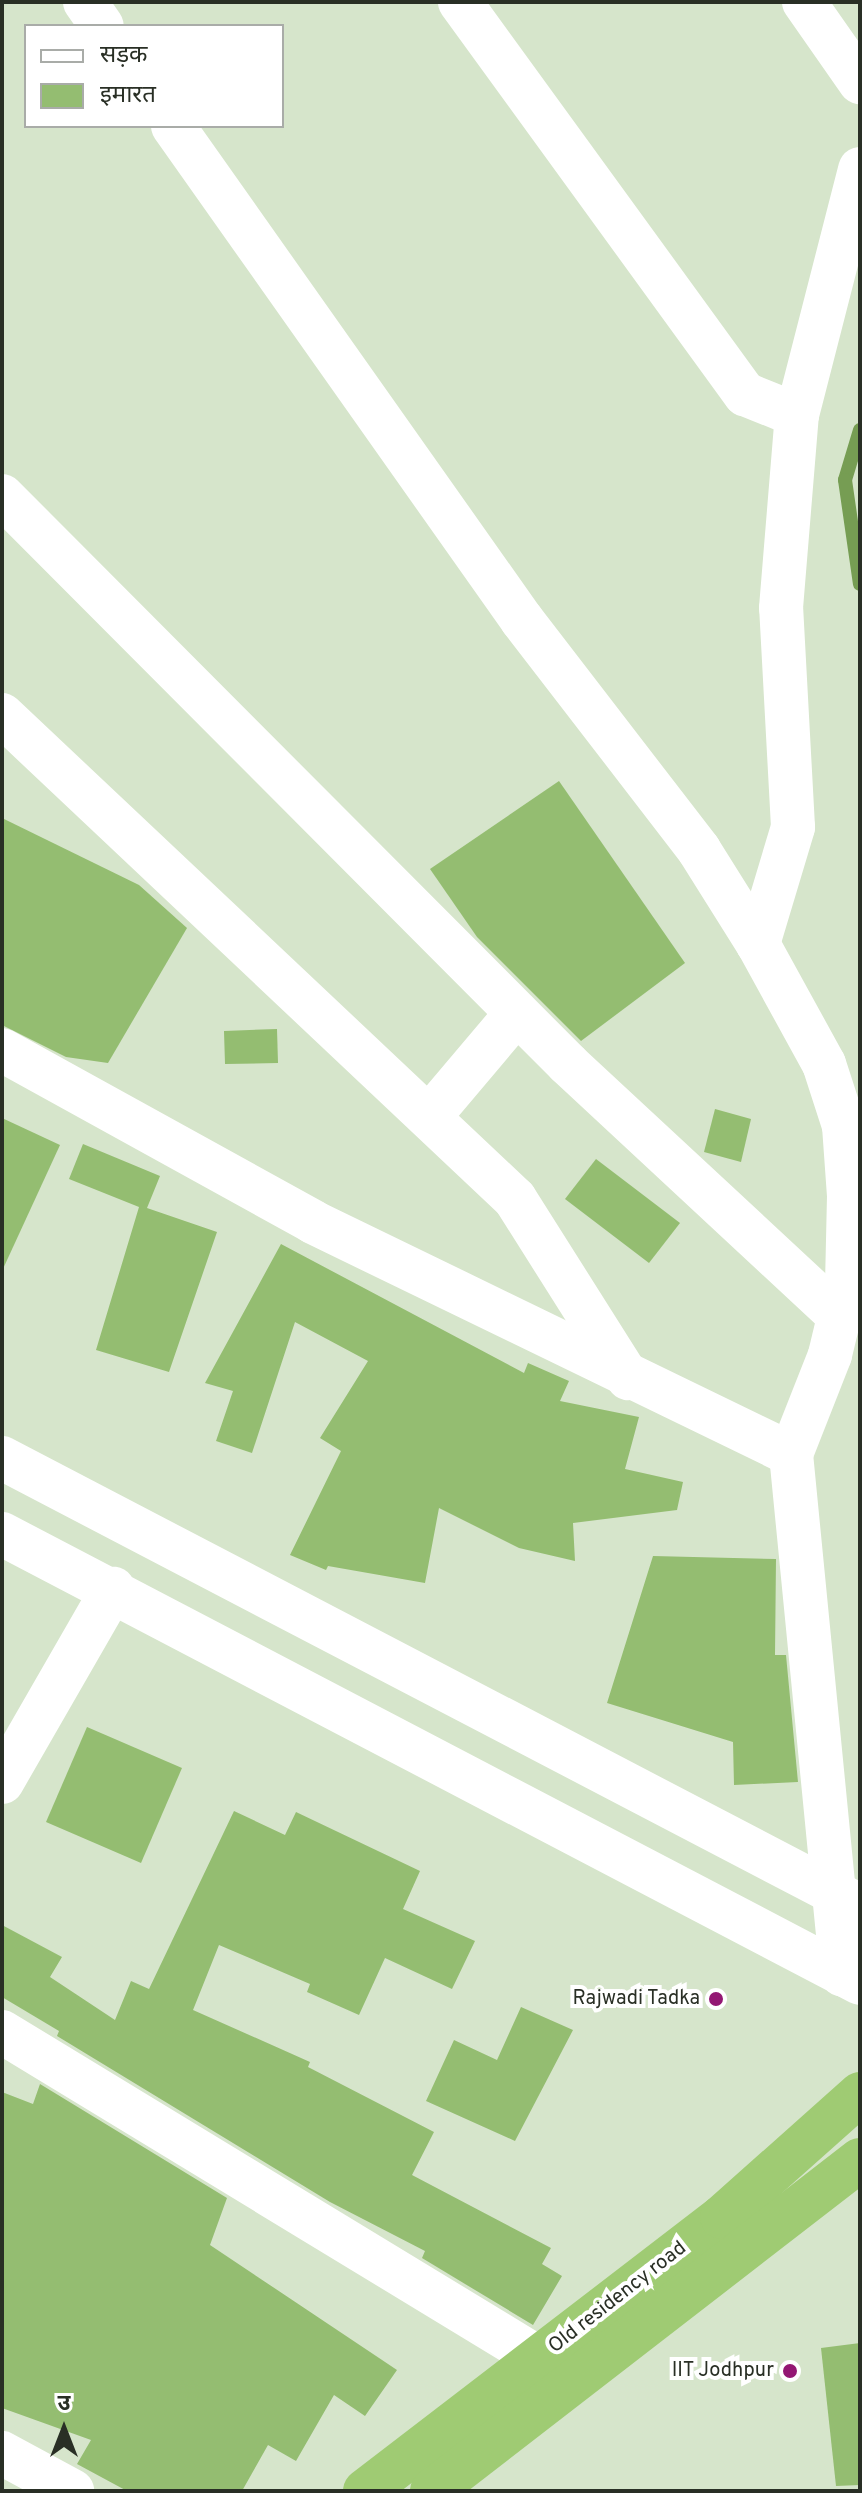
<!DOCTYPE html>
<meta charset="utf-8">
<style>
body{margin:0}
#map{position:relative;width:862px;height:2493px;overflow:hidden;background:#d6e5cb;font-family:Overpass,"Noto Sans Devanagari",sans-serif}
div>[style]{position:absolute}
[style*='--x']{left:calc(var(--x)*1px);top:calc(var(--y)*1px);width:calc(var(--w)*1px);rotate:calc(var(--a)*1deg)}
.stream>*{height:14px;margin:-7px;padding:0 7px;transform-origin:7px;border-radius:7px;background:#769d53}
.building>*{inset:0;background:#94bd71}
.minor>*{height:44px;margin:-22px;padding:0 22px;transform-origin:22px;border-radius:22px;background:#fff}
.tertiary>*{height:44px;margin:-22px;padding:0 22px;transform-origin:22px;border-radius:22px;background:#fff}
.trunk>*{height:44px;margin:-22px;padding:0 22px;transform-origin:22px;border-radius:22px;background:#9fcb73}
.dots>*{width:22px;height:22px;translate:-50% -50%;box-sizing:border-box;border:4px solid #fff;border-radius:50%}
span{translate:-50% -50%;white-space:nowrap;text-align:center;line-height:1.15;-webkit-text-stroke:8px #fff;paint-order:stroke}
.poi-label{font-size:20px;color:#292f25}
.right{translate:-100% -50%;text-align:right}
.street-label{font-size:20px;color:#292f25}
.frame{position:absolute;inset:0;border:4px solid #292f25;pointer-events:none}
.legend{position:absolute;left:24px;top:24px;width:260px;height:104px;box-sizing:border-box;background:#fff;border:2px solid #a9aca8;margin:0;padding:10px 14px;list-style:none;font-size:24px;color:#292f25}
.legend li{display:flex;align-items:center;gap:16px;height:40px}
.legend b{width:40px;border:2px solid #a9aca8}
.north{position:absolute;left:24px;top:2389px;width:80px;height:80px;-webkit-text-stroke:6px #fff;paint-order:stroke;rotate:0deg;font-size:22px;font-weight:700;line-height:32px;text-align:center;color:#292f25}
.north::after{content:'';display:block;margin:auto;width:28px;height:36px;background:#292f25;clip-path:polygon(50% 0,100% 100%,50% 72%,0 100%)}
</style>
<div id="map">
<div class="stream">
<i style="--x:860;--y:430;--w:52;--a:106.7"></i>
<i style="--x:845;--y:480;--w:105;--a:81.8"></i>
</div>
<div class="building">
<i style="clip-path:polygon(559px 781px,685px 963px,581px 1041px,477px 937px,430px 869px)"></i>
<i style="clip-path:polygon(2px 818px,139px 885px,187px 928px,108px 1063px,66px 1057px,2px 1025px)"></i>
<i style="clip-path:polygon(277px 1029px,278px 1063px,225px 1064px,224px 1031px)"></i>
<i style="clip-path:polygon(715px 1109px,751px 1119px,741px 1162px,704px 1152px)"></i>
<i style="clip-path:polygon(2px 1118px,60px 1145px,2px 1271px)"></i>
<i style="clip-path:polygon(83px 1144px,160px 1176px,147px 1208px,217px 1232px,169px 1372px,96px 1350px,139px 1207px,69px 1179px)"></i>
<i style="clip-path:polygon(596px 1159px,680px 1223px,649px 1263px,565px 1199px)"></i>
<i style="clip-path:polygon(281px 1244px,524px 1373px,528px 1363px,569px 1381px,560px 1401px,639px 1417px,625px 1469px,683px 1482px,677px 1510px,573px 1523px,575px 1561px,519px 1548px,439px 1508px,425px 1583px,328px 1566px,326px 1570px,290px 1555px,341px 1451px,320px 1438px,368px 1361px,295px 1322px,252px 1453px,216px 1441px,233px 1391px,205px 1383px)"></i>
<i style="clip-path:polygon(653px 1556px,776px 1559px,775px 1655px,786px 1655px,798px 1782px,734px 1785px,733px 1742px,607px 1703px)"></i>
<i style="clip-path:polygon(87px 1727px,182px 1768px,141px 1863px,46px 1822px)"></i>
<i style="clip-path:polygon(234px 1811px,285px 1835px,296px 1812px,420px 1871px,403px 1909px,475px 1941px,452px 1989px,385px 1958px,359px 2015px,307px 1992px,310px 1984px,219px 1945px,193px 2010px,310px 2062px,308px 2067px,434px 2132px,412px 2175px,551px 2248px,542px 2264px,562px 2276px,533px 2325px,422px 2258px,425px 2251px,330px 2202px,57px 2036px,59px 2031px,2px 1997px,2px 1925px,62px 1957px,50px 1977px,115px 2020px,131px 1981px,149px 1989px)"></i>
<i style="clip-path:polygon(521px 2007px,573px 2030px,515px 2141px,426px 2101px,454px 2040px,497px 2060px)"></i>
<i style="clip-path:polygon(40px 2084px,227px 2198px,210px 2245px,397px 2370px,365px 2416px,334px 2395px,296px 2461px,268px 2445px,242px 2491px,127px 2491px,77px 2464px,91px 2440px,2px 2408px,2px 2092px,33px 2104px)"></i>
<i style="clip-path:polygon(860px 2343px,860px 2485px,836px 2486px,821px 2348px)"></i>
</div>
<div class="minor">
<i style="--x:85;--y:2;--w:29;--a:55"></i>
<i style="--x:460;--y:2;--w:485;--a:54"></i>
<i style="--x:745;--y:394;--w:56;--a:22"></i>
<i style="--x:804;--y:2;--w:98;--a:55"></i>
<i style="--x:173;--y:126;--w:605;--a:54.76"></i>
<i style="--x:522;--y:620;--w:290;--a:52.4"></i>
<i style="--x:699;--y:850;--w:111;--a:57.9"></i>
<i style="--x:758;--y:944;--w:122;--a:-73.3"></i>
<i style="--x:793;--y:827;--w:219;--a:-93.1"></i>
<i style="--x:781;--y:608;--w:194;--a:-85.3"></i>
<i style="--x:797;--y:415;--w:254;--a:-75.6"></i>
<i style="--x:2;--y:496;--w:802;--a:45.1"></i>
<i style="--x:568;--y:1064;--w:370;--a:42.9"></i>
<i style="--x:2;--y:715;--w:705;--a:43.33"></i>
<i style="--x:515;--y:1199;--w:212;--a:57.7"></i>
<i style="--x:758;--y:944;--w:137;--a:61.2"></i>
<i style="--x:824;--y:1064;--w:65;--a:72.1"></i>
<i style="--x:844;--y:1126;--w:70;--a:85.9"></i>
<i style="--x:849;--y:1196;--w:88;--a:91.3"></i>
<i style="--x:847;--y:1284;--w:73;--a:103.5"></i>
<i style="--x:830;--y:1355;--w:106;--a:111.5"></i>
<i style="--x:791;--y:1454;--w:523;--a:84.41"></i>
<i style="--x:2;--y:1050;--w:355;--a:28.9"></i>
<i style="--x:313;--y:1222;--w:531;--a:25.89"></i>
<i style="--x:429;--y:1117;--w:136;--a:-49.8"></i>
<i style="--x:2;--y:1782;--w:223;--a:-60.1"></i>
<i style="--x:2;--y:2032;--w:630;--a:31.29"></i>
<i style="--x:2;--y:2453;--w:80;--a:28.5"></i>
</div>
<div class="tertiary">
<i style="--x:2;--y:1458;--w:968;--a:27.57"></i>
<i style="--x:2;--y:1534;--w:968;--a:27.62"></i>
</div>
<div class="trunk">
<i style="--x:365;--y:2491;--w:450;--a:-37.5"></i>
<i style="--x:722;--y:2217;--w:185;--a:-41.7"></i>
<i style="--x:432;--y:2491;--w:541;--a:-37.72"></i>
</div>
<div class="dots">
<i style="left:716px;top:1999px;background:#931773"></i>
<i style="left:790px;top:2371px;background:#931773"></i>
</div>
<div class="poi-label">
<span class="right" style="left:700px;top:1999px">Rajwadi Tadka</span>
<span class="right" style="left:774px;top:2371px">IIT Jodhpur</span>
</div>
<div class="street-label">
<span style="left:618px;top:2298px;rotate:-38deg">Old residency road</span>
</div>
<div class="frame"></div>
<ul class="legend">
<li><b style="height:10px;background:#fff"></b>सड़क</li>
<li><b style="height:22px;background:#94bd71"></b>इमारत</li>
</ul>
<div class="north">उ</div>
</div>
